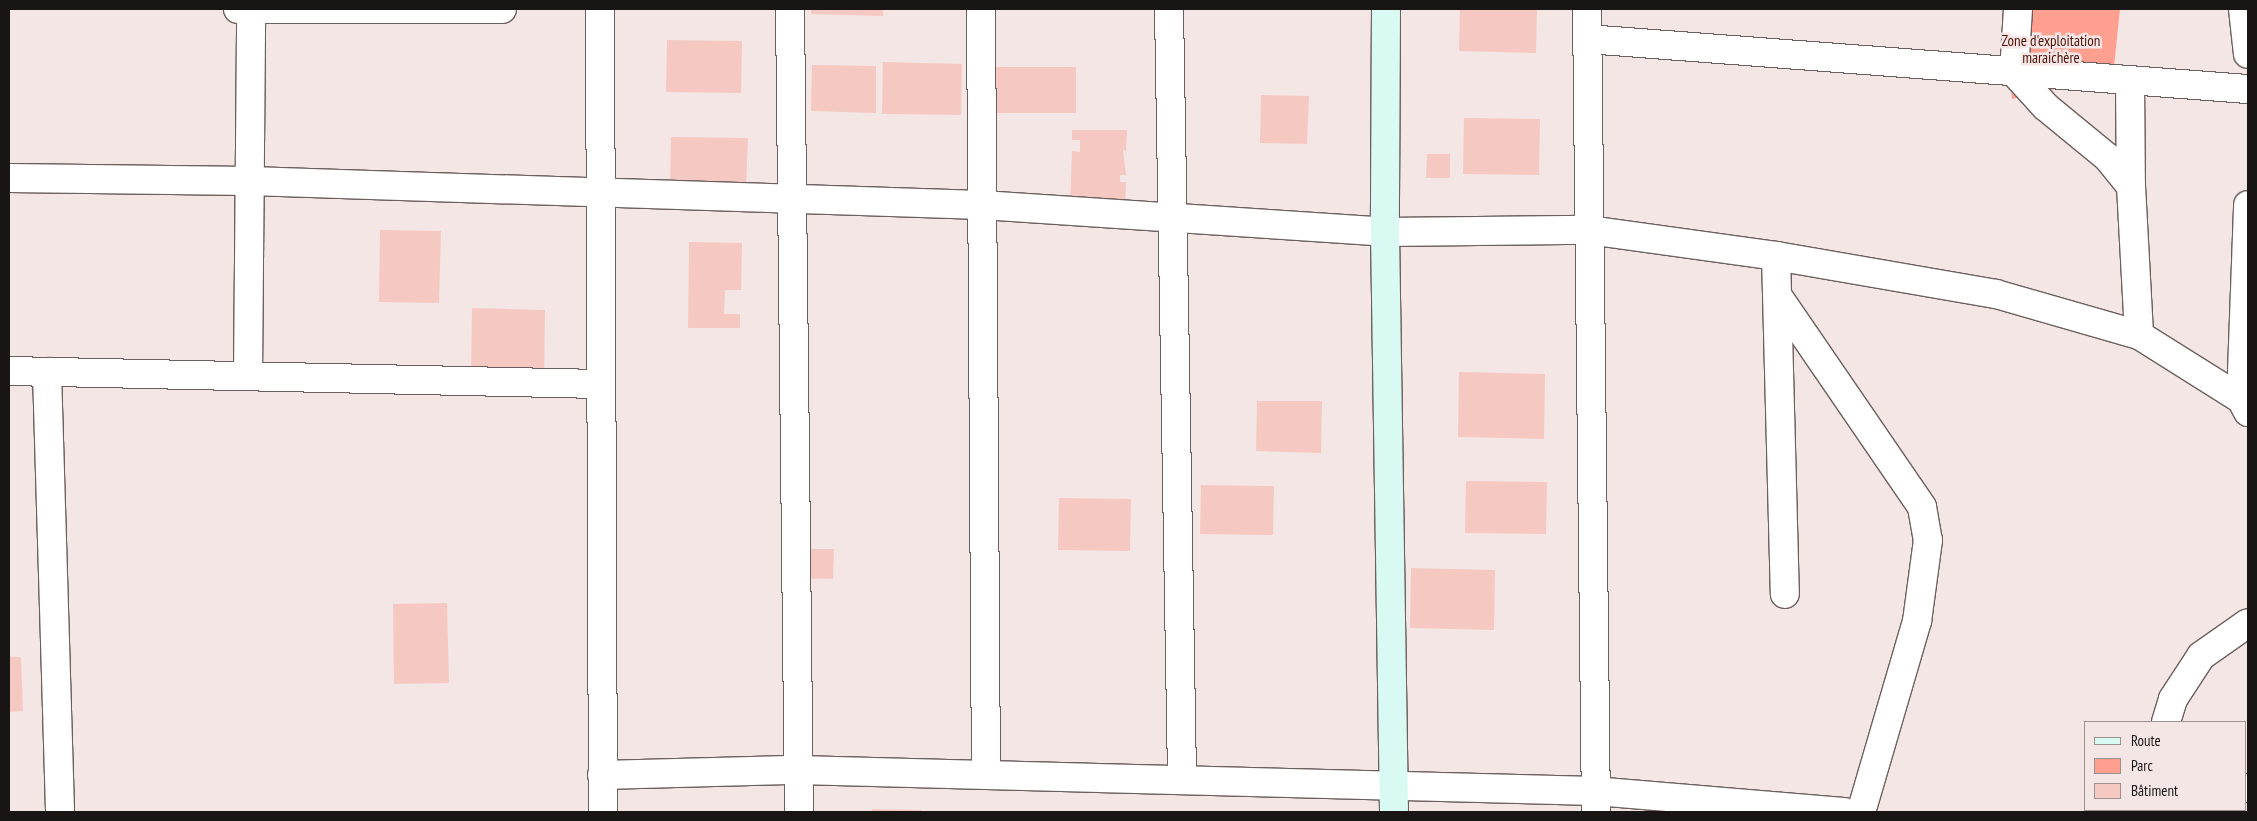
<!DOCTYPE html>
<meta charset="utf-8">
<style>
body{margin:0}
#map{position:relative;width:2257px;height:821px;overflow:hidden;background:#f4e6e4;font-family:"PT Sans Narrow",sans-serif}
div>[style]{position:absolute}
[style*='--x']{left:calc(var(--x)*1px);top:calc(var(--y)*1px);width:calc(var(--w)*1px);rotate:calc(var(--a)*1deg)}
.green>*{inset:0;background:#fe9f8f}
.building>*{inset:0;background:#f5c9c1}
.roads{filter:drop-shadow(1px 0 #6c605e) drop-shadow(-1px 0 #6c605e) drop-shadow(0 1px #6c605e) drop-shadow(0 -1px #6c605e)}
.street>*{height:28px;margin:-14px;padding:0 14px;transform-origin:14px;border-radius:14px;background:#fff}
.secondary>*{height:28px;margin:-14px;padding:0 14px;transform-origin:14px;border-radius:14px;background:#d8faf2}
span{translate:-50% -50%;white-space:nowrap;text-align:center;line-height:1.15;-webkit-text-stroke:5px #f4e6e4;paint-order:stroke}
.park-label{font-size:15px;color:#51110a}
.frame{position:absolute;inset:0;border:10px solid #191514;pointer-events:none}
.legend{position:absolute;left:2084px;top:721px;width:162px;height:90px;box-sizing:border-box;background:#f4e6e4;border:1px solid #9c9291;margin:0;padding:6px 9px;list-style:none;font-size:15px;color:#191514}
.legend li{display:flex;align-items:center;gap:10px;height:25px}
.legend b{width:25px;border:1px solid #9c9291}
</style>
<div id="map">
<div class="green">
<i style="clip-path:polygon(2007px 9px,2120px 9px,2113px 76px,2012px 99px)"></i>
</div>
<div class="building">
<i style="clip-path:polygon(811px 9px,883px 9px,883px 16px,811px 14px)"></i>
<i style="clip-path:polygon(1460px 9px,1537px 9px,1536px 53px,1459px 51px)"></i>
<i style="clip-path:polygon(667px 40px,742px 41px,741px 93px,666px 92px)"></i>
<i style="clip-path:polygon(883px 62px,962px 64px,961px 115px,882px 114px)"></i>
<i style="clip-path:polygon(812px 65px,876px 66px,876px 113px,811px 111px)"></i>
<i style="clip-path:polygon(996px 67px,1076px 67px,1076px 113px,996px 113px)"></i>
<i style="clip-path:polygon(1261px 95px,1309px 96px,1307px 144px,1260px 143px)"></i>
<i style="clip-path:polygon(1464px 118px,1540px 119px,1539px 175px,1463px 174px)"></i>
<i style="clip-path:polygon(1072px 130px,1127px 130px,1126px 151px,1123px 150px,1126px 175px,1120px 175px,1120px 182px,1126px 182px,1125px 207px,1070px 207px,1072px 151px,1080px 152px,1080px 140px,1072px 140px)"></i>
<i style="clip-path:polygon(671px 137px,748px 138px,746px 186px,670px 185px)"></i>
<i style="clip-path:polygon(1427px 154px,1450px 154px,1450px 178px,1426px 178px)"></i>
<i style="clip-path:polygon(380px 230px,441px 231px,439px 303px,379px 302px)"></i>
<i style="clip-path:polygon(689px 242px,742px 243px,741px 290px,725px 290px,724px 314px,740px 314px,740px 328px,688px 328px)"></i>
<i style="clip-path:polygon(472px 308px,545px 310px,544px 385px,471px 384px)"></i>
<i style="clip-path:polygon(1459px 372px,1545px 374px,1544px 439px,1458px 437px)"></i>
<i style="clip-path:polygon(1257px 401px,1322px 401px,1321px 453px,1256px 451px)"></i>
<i style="clip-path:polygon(1466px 481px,1547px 482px,1546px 534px,1465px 533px)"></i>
<i style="clip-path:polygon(1201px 485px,1274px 486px,1273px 535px,1200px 534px)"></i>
<i style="clip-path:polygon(1059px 498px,1131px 499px,1130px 551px,1058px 550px)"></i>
<i style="clip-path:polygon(791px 549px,834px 549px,833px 579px,790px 578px)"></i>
<i style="clip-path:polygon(1411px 568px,1495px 570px,1494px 630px,1410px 628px)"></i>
<i style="clip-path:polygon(447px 603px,449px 683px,394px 684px,393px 604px)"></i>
<i style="clip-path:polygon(9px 657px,21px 657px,23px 711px,9px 712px)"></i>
<i style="clip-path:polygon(872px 809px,921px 810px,921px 812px,872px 812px)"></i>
</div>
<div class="roads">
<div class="street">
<i style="--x:238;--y:9;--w:264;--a:0"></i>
<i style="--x:600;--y:9;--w:803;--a:89.79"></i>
<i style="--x:790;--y:9;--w:803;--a:89.36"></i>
<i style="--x:981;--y:9;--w:766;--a:89.63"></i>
<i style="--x:1169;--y:9;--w:771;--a:89.03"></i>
<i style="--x:1587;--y:9;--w:803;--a:89.36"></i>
<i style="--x:2018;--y:9;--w:63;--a:93.6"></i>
<i style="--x:2014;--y:72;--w:47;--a:47.6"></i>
<i style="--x:2046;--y:107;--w:80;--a:39.4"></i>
<i style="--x:2108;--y:158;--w:36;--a:51"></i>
<i style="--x:2131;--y:186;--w:149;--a:86.9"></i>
<i style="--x:2243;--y:9;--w:45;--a:83.7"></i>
<i style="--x:1587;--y:39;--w:663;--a:4.33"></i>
<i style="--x:2130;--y:81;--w:105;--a:89.5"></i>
<i style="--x:9;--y:178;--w:241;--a:0.7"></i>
<i style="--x:250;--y:181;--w:732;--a:1.88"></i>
<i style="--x:982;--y:205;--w:404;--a:3.8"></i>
<i style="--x:1385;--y:232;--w:204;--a:-0.6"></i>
<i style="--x:1589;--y:230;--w:189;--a:7.9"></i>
<i style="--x:1776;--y:256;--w:223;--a:9.8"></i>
<i style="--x:1996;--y:294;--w:149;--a:16"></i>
<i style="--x:2139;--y:335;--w:120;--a:32.1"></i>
<i style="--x:1776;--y:256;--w:338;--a:88.5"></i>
<i style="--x:1779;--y:298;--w:253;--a:55.6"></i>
<i style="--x:1922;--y:507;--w:34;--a:80"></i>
<i style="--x:1928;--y:540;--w:82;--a:97.7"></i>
<i style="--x:1917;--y:621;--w:199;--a:106.3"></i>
<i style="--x:9;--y:371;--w:592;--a:1.26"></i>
<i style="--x:47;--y:372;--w:440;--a:88.3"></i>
<i style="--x:248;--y:376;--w:367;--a:-89.5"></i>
<i style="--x:2248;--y:412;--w:15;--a:-118"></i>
<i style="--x:2241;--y:399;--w:194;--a:-87.9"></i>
<i style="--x:2166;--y:722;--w:24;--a:-73"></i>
<i style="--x:2173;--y:699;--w:51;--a:-56.9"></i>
<i style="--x:2201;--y:656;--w:57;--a:-35.1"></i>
<i style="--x:602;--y:775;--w:196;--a:-1.5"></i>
<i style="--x:798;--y:770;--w:797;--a:1.51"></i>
<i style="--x:1595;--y:791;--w:250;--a:4.8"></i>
<i style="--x:2246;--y:788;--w:2;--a:0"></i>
<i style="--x:2149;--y:812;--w:2;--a:-90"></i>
</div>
<div class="secondary">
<i style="--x:1386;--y:9;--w:223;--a:90.3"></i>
<i style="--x:1385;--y:232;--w:580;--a:89.11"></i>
</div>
</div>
<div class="park-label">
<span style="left:2051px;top:49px">Zone d'exploitation<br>maraichère</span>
</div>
<div class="frame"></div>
<ul class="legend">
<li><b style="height:6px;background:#d8faf2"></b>Route</li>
<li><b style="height:14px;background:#fe9f8f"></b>Parc</li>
<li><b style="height:14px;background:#f5c9c1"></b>Bâtiment</li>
</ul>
</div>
